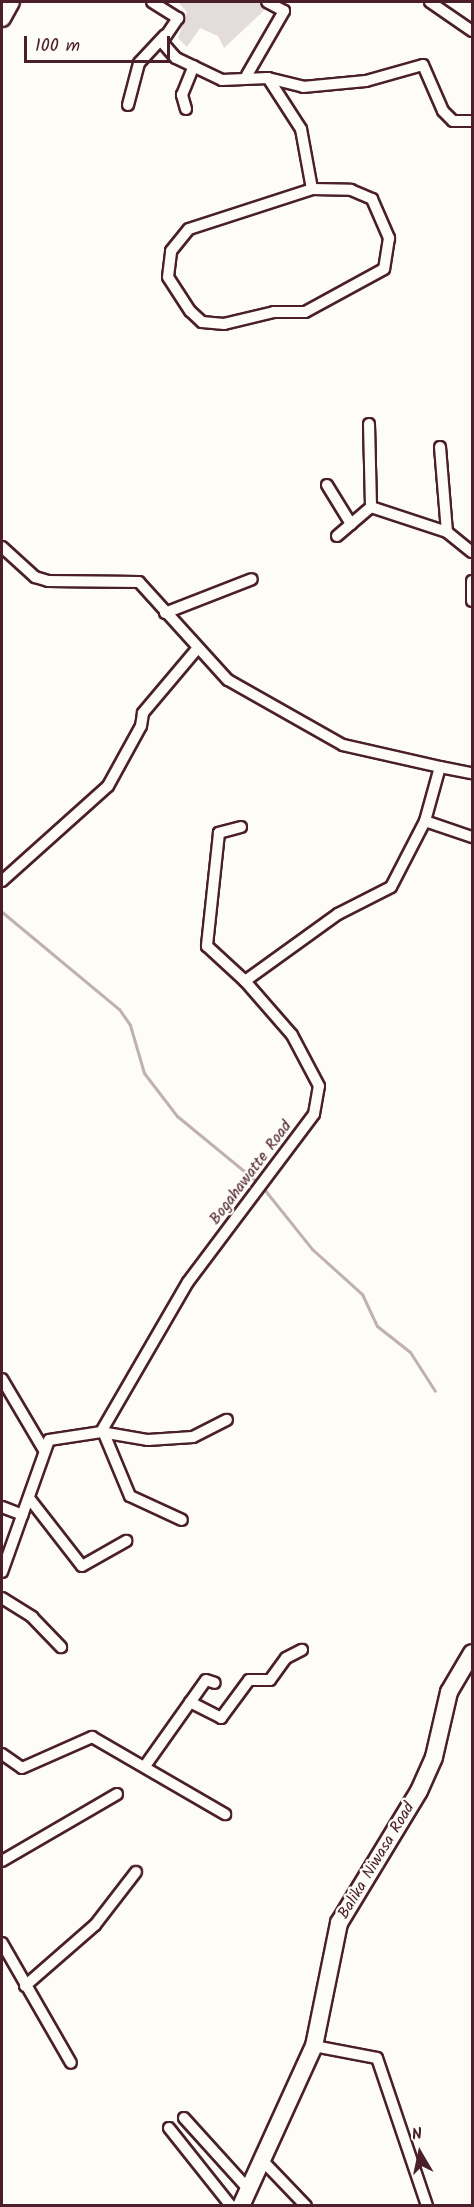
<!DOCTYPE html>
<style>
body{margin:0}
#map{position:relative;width:474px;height:2207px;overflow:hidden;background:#fdfcf7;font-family:Kalam,sans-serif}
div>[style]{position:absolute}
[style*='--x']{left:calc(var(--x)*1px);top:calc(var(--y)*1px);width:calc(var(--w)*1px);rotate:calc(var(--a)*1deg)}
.green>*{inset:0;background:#e3dcda}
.stream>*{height:3px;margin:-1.5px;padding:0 1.5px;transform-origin:1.5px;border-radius:1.5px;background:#c0b1b1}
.roads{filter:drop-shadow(2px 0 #4a1f2b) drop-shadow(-2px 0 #4a1f2b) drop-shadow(0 2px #4a1f2b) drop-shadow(0 -2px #4a1f2b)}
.street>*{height:10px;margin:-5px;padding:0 5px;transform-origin:5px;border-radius:5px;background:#fdfcf7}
.secondary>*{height:16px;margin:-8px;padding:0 8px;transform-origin:8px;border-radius:8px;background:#fdfcf7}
span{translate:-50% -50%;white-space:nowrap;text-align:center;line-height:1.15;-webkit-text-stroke:4.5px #fdfcf7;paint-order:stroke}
.street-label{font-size:16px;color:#4a1f2b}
.frame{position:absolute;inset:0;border:3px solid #4a1f2b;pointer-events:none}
.north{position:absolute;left:390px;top:2123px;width:60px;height:60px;-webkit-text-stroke:4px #fdfcf7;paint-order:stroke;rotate:351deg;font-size:16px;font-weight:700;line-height:24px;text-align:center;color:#4a1f2b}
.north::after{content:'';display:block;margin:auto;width:21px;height:27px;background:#4a1f2b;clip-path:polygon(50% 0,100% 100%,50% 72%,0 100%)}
.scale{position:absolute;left:24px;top:36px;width:146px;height:27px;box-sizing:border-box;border:3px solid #4a1f2b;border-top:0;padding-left:8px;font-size:18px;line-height:21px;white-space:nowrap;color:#4a1f2b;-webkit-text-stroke:4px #fdfcf7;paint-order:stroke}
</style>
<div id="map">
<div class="green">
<i style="clip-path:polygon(178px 2px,273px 2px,224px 48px,218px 36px,200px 28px,187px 47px,178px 38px,187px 12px)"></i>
</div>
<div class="stream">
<i style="--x:2;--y:912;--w:152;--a:39.7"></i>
<i style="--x:119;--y:1009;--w:19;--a:55"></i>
<i style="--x:130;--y:1025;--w:50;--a:73.7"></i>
<i style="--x:144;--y:1073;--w:54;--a:52.5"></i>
<i style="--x:177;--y:1116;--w:101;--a:39.4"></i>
<i style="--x:264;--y:1189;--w:77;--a:51.3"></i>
<i style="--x:312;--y:1249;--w:67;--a:42"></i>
<i style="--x:362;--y:1294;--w:35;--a:65"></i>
<i style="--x:377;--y:1326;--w:42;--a:38.2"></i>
<i style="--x:410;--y:1352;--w:46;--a:57.3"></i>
</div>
<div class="roads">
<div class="street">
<i style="--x:152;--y:2;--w:31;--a:32"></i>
<i style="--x:178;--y:18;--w:29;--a:124"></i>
<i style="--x:162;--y:42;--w:21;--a:49"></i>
<i style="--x:176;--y:58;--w:51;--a:25.6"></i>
<i style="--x:222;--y:80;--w:46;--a:-2.5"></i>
<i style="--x:268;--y:78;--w:61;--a:57.1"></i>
<i style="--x:301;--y:129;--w:61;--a:79.6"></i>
<i style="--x:430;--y:2;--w:51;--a:34.6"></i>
<i style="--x:247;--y:75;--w:74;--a:-60"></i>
<i style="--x:284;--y:11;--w:19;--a:-152"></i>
<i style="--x:268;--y:78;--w:36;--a:14"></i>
<i style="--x:303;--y:87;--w:63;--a:-5.4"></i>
<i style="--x:366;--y:81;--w:59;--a:-15.7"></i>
<i style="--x:423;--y:65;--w:50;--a:66.5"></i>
<i style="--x:443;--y:111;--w:14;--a:45"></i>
<i style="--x:453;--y:121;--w:19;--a:0"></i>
<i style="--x:128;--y:105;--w:43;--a:-75.3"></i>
<i style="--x:139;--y:63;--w:38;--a:-47"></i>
<i style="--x:186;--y:109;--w:15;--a:-106"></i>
<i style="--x:182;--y:95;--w:31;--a:-68"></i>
<i style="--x:312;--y:189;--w:39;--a:1"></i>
<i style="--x:351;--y:190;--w:23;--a:23"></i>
<i style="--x:372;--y:199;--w:43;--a:66.4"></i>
<i style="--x:389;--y:238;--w:31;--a:99"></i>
<i style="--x:384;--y:269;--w:90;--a:151.4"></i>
<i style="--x:305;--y:312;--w:31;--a:180"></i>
<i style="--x:274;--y:312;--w:51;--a:166.5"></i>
<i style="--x:224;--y:324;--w:22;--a:-175"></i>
<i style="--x:202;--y:322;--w:16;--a:-137"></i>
<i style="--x:190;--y:311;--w:40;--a:-122.9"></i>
<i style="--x:168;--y:277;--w:26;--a:-83"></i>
<i style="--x:171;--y:251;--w:28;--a:-51"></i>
<i style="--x:189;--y:229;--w:129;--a:-18"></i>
<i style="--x:369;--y:424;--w:83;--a:88.6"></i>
<i style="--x:440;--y:447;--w:85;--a:85.3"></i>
<i style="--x:327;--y:485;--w:46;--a:58.4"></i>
<i style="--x:337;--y:536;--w:45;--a:-40.5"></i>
<i style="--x:371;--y:507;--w:80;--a:18.2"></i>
<i style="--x:447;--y:532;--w:32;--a:39"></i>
<i style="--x:2;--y:547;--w:45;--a:42.3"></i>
<i style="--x:35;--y:577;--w:14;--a:17"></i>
<i style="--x:48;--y:581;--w:91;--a:0.6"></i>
<i style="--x:139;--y:582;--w:132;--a:47.8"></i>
<i style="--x:228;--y:680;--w:132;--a:29.5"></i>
<i style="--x:343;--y:745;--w:99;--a:12.8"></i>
<i style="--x:472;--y:581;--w:20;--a:90"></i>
<i style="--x:165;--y:613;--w:93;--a:-21.3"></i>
<i style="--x:425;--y:821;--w:50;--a:18.8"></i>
<i style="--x:241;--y:827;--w:23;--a:165"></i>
<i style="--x:219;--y:833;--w:114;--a:96.1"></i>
<i style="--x:207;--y:946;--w:52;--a:42.6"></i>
<i style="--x:2;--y:881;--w:142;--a:-41.9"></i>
<i style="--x:108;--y:786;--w:68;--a:-61.2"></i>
<i style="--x:141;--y:726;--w:13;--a:-81"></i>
<i style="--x:143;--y:713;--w:82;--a:-49.9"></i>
<i style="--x:2;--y:1379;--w:82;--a:59.4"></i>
<i style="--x:101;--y:1432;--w:48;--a:9.7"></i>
<i style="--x:148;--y:1440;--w:45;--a:-3.8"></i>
<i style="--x:193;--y:1437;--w:38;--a:-27"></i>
<i style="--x:105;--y:1436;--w:65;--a:67.4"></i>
<i style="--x:130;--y:1496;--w:57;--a:24.8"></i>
<i style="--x:29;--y:1498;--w:86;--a:52.1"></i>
<i style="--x:82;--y:1566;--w:51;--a:-29.6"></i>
<i style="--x:2;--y:1507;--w:22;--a:21"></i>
<i style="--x:2;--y:1572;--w:140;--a:-70.4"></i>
<i style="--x:49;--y:1440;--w:53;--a:-8.7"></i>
<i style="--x:101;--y:1432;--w:173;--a:-59.9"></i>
<i style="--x:188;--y:1282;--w:210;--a:-53.1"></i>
<i style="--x:314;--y:1114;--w:28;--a:-80"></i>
<i style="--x:319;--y:1086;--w:58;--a:-117.9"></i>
<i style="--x:292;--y:1035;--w:72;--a:-131"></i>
<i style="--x:245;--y:981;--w:115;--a:-35.8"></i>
<i style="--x:338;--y:914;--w:59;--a:-27"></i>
<i style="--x:391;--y:887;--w:74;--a:-62.7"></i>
<i style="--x:425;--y:821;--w:56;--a:-74.5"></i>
<i style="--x:440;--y:767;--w:33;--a:11"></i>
<i style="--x:2;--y:1598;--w:36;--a:32"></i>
<i style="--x:32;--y:1617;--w:42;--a:46"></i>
<i style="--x:190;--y:1702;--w:35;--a:27"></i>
<i style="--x:221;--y:1718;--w:47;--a:-53.6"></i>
<i style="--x:249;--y:1680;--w:21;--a:0"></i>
<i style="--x:270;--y:1680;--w:27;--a:-54"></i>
<i style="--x:286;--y:1658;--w:18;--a:-27"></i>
<i style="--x:2;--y:1754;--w:24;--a:35"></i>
<i style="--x:22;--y:1768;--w:77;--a:-23.9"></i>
<i style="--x:92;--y:1737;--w:154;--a:30.1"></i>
<i style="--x:145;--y:1766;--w:105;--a:-54.7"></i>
<i style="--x:206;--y:1680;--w:9;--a:18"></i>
<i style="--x:2;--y:1861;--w:133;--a:-30.2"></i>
<i style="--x:2;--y:1943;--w:138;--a:60.1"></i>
<i style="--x:25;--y:1986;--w:93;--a:-41.1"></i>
<i style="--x:95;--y:1925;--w:67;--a:-52.3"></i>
<i style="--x:314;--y:2046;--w:64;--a:10.8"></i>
<i style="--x:377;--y:2058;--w:156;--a:71.3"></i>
<i style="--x:184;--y:2118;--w:97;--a:47.9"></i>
<i style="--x:169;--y:2128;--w:100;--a:51.5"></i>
<i style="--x:261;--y:2159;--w:65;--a:46.2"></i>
</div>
<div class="secondary">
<i style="--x:2;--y:18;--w:18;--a:-61"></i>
<i style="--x:241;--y:2206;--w:176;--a:-65.5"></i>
<i style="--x:314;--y:2046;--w:126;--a:-78.5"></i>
<i style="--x:339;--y:1923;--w:154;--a:-58.8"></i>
<i style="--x:419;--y:1791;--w:37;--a:-66"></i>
<i style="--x:434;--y:1757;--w:67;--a:-77"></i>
<i style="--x:449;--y:1692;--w:45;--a:-59.5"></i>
</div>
</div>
<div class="street-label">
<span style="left:251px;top:1173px;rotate:-53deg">Bogahawatte Road</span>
<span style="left:377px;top:1861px;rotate:-59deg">Balika Niwasa Road</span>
</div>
<div class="frame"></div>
<div class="north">N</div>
<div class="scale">100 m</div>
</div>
